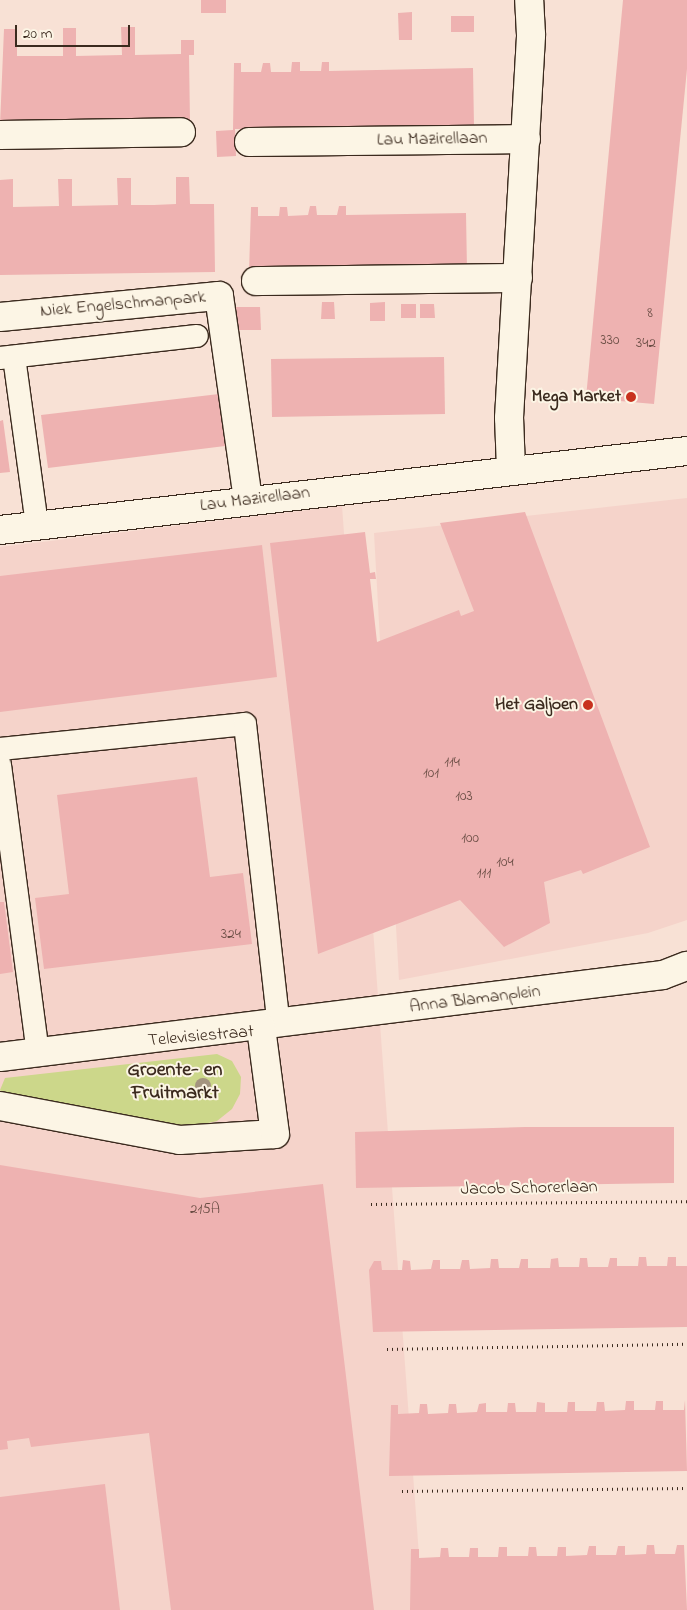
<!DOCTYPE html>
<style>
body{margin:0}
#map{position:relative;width:687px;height:1610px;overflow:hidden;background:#f8e1d5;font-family:"Indie Flower",sans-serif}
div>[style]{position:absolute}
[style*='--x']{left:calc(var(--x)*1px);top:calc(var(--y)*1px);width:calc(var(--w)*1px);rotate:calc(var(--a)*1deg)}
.built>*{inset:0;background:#f5d3ca}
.green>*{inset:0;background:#ccd78a}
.building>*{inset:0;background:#eeb2b1}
.path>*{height:3px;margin-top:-1.5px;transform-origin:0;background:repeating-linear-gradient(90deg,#3b2a1e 0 1px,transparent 0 5px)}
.roads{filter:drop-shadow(1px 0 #3b2a1e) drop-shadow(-1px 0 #3b2a1e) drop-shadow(0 1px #3b2a1e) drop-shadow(0 -1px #3b2a1e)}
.lane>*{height:22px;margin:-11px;padding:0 11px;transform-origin:11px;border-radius:11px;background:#fcf5e5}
.street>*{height:28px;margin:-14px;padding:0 14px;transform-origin:14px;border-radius:14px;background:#fcf5e5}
.trees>*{width:16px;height:16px;margin:-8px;border-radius:50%;background:#a4947f}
.dots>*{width:14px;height:14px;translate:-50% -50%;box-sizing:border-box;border:2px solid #fcf5e5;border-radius:50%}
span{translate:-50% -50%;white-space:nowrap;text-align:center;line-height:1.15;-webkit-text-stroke:4px #fcf5e5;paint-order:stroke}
.number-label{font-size:15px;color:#684c43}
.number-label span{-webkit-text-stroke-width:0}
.street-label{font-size:18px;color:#3b2a1e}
.poi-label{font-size:18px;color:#3b2a1e;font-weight:700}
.right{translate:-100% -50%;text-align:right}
.quarter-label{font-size:20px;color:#3b2a1e;font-weight:700}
.scale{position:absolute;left:15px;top:25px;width:115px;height:22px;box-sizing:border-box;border:2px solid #3b2a1e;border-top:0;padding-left:6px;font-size:15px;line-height:18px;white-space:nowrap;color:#3b2a1e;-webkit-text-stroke:4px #fcf5e5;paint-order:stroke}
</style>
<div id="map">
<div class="built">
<i style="clip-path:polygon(687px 498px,687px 920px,648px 933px,399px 980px,374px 533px)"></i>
<i style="clip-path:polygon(342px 506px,423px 1610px,0 1610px,0 547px)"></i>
</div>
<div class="green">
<i style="clip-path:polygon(217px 1054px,232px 1061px,241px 1077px,240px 1094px,232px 1109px,217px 1121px,191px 1127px,4px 1095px,0 1090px,5px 1078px)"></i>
</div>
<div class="building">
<i style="clip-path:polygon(201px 0,226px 0,226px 13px,201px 13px)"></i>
<i style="clip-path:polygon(623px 0,687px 0,687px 69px,654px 404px,586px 398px)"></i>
<i style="clip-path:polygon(412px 12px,412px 40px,399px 40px,398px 13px)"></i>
<i style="clip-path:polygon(451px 16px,474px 16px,474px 32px,451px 32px)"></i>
<i style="clip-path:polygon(121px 27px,135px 27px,135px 55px,181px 54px,181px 40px,194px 40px,194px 55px,189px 55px,190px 122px,0 125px,4px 29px,17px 29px,17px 56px,63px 56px,63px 28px,76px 28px,76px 56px,122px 55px)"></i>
<i style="clip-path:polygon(292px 62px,300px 62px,300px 71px,321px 71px,322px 62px,329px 62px,329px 71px,473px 68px,474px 126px,235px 129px,236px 156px,217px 157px,216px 131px,233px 130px,234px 63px,241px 63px,241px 72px,261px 72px,263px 63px,270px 63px,271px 72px,291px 72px)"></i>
<i style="clip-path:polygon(176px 177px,189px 177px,190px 204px,214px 204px,215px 272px,0 275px,0 180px,13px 179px,13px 207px,59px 206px,58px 179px,72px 179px,72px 206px,118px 205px,117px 178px,131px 178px,131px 205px,154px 205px,176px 204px)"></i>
<i style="clip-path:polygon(310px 206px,316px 206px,317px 215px,337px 215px,339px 206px,346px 206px,346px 215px,466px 213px,467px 270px,249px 273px,251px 207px,258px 207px,258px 216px,279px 216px,280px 207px,287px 207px,288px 216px,308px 215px)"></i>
<i style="clip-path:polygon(322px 302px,334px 302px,335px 319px,321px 319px)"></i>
<i style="clip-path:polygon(385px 302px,385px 321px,370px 321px,370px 303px)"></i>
<i style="clip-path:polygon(401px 304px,416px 304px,416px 318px,401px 318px)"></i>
<i style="clip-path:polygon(420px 304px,434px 304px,435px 318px,420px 318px)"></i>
<i style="clip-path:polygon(236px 307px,260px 307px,261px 330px,237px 330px)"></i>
<i style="clip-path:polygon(444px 357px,445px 414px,272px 417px,271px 359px)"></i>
<i style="clip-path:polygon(219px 394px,225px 446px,48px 468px,41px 415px)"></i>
<i style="clip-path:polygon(3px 420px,10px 472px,0 473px,0 421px)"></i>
<i style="clip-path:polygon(525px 512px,650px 847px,583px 874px,581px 870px,544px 882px,550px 923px,504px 947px,460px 900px,318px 954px,270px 543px,365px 532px,370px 573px,375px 572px,376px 579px,370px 579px,377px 642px,459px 610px,461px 616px,474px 611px,440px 523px)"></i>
<i style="clip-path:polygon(262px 545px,277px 677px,0 712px,0 576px)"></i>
<i style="clip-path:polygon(197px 777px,210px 877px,243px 873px,252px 944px,44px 969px,35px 898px,69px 894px,57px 795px)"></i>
<i style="clip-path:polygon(0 902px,4px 902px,13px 972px,0 974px)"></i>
<i style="clip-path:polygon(525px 1127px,674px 1127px,674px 1183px,356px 1188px,355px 1132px)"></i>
<i style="clip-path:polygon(0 1165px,200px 1198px,323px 1184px,374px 1610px,171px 1610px,149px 1433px,31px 1447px,29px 1438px,7px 1441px,8px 1449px,0 1450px)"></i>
<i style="clip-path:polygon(639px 1257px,646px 1257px,647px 1266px,667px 1266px,668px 1257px,676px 1257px,676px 1266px,687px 1266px,687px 1327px,373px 1332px,369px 1270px,374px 1261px,381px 1261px,382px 1270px,402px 1270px,403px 1260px,410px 1261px,411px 1270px,431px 1269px,433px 1260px,440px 1260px,440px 1269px,460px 1269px,462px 1260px,469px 1260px,470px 1269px,490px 1268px,491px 1259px,498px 1259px,499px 1268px,519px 1268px,521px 1259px,528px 1259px,528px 1268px,550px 1268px,551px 1259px,558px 1258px,559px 1267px,579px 1267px,580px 1258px,587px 1258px,588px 1267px,608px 1267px,610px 1258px,617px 1258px,617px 1266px,638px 1266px)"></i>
<i style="clip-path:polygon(685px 1400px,687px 1471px,389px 1476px,391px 1405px,398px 1405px,398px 1414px,419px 1413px,420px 1404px,427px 1404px,428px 1414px,448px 1413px,449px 1404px,456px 1404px,457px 1413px,477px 1412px,479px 1404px,486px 1403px,486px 1412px,507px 1412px,508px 1403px,515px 1403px,516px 1412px,536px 1412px,537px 1402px,545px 1403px,545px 1412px,567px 1412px,568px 1402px,575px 1402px,575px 1411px,596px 1411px,597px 1402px,604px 1402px,605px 1411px,625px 1410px,626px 1401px,634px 1401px,634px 1410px,655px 1410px,656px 1401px,663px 1401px,663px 1410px,684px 1410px)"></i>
<i style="clip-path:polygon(105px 1484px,120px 1610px,0 1610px,0 1497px)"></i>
<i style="clip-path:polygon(647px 1545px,654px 1545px,655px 1554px,675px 1554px,677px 1545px,684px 1545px,687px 1610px,410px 1610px,411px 1549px,419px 1549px,419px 1558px,440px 1557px,441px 1548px,448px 1548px,449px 1557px,469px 1557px,470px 1548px,478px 1548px,478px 1557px,498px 1557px,499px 1547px,507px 1547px,507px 1556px,528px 1556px,529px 1547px,536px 1547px,537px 1556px,557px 1556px,558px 1547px,566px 1547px,566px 1556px,587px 1555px,589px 1546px,596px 1546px,596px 1555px,616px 1555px,618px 1546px,625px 1546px,625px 1555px,646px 1554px)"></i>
</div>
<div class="path">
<i style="--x:371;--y:1204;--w:316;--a:-0.5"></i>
<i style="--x:387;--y:1349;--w:300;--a:-1"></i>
<i style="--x:402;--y:1491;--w:285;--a:-0.6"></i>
</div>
<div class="roads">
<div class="lane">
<i style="--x:14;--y:357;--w:170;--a:82.2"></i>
<i style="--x:0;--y:358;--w:198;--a:-6.4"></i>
<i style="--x:0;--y:749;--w:246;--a:-5.8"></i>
<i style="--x:245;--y:724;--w:303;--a:83.6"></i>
<i style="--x:0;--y:765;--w:290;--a:82.5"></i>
</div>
<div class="street">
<i style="--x:0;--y:135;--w:181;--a:-0.9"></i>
<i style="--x:249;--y:142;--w:277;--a:-0.6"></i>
<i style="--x:256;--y:281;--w:262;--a:-0.7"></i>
<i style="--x:0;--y:317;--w:220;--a:-5.5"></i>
<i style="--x:219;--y:296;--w:207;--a:81.9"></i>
<i style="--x:511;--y:469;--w:51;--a:-92.2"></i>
<i style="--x:509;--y:418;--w:384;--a:-86.7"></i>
<i style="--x:531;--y:35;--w:35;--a:-93"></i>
<i style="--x:0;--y:530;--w:692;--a:-6.56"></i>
<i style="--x:0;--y:1057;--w:668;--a:-7.05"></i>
<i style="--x:663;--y:975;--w:26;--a:-21"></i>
<i style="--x:0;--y:1106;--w:183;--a:10.7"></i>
<i style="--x:180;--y:1140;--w:95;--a:-3.6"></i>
<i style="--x:275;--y:1134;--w:107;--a:-97.5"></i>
</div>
</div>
<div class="trees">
<i style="left:203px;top:1086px"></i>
</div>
<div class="dots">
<i style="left:631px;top:397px;background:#c8321e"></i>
<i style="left:588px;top:705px;background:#c8321e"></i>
</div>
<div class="number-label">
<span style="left:650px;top:314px">8</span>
<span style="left:610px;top:341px">330</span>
<span style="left:646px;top:344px">342</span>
<span style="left:452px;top:763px">114</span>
<span style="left:431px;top:774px">101</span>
<span style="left:464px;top:797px">103</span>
<span style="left:470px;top:839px">100</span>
<span style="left:505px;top:863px">104</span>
<span style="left:484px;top:874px">111</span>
<span style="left:231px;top:935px">324</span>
<span style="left:205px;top:1210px">215A</span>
</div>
<div class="street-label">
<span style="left:432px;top:140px;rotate:-1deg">Lau Mazirellaan</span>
<span style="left:123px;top:305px;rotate:-5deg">Niek Engelschmanpark</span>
<span style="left:255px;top:500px;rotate:-7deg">Lau Mazirellaan</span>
<span style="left:475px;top:1000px;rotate:-7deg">Anna Blamanplein</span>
<span style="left:201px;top:1037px;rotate:-5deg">Televisiestraat</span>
<span style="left:529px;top:1189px;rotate:-1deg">Jacob Schorerlaan</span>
</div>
<div class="poi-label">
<span class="right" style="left:621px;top:397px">Mega Market</span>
<span class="right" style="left:578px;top:705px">Het Galjoen</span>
</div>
<div class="quarter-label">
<span style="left:175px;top:1082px">Groente- en<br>Fruitmarkt</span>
</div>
<div class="scale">20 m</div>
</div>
